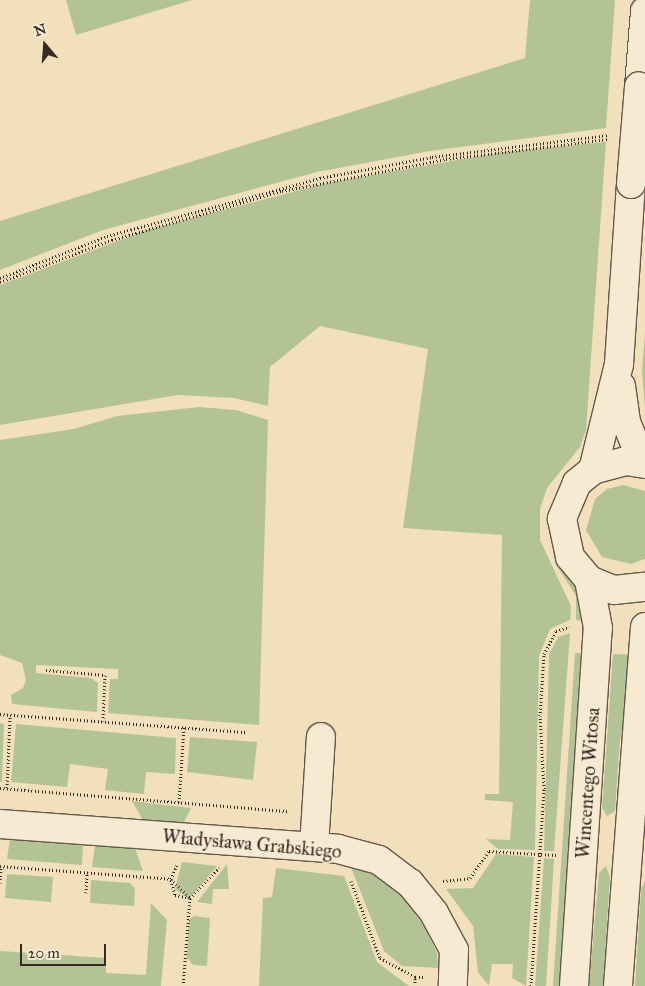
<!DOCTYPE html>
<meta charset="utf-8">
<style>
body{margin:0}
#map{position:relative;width:645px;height:986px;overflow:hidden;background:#f2dfbc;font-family:"IM FELL Great Primer",serif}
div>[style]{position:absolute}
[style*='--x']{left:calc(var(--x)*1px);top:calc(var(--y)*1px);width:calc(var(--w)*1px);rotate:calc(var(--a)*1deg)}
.green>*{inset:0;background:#b4c396}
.path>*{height:3px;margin-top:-1.5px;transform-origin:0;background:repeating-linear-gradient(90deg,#372b24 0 1px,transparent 0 3.5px)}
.roads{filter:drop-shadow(1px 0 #66584a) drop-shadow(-1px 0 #66584a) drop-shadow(0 1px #66584a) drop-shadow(0 -1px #66584a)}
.minor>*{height:28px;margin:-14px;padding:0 14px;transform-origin:14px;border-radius:14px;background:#f7ead3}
.bridges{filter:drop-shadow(1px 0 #66584a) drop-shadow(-1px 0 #66584a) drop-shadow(0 1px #66584a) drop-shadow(0 -1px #66584a)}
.minor-bridge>*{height:28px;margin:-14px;padding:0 14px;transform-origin:14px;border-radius:14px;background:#f7ead3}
span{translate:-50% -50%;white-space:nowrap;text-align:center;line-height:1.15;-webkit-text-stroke:4px #f7ead3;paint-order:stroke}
.street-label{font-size:19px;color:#372b24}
.north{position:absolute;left:20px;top:20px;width:50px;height:50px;-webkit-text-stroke:4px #f7ead3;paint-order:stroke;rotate:342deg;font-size:14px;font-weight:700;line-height:20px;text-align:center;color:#372b24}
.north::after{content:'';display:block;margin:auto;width:18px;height:22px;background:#372b24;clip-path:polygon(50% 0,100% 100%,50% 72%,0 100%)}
.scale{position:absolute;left:20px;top:944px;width:86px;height:22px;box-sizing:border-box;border:2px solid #372b24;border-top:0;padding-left:6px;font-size:15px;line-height:18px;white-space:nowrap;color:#372b24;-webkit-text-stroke:4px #f7ead3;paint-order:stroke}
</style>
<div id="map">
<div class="green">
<i style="clip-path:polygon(66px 0,192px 0,76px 35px)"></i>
<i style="clip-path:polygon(530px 0,615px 0,606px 128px,430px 151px,317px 172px,103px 230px,0 270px,0 221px,525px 58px)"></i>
<i style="clip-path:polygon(606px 142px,586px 430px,580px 447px,547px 488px,540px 509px,540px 540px,571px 606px,570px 620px,550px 629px,539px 656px,535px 850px,498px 849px,486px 839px,510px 840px,513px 802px,485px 800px,485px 794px,499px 794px,502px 535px,403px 528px,428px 349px,320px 326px,270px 367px,268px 406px,234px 398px,178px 395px,0 425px,0 285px,147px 230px,327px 183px,503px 152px)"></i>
<i style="clip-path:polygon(645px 333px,645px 408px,642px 371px)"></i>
<i style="clip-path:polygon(199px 407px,236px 410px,268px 420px,259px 725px,108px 713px,110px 679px,118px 679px,118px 669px,36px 665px,36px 673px,91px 678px,98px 683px,97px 712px,12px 704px,11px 695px,23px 688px,26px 680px,22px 663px,0 655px,0 440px,74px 429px,117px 416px)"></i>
<i style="clip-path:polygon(623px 485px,645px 491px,645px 559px,631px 564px,602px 557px,586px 530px,595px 499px,607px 489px)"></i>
<i style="clip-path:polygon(553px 549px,575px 585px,583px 621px,576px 620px,576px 596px,555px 563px)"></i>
<i style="clip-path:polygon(570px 633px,554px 851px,544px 851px,549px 655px,558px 637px)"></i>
<i style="clip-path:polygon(575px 653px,581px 653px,559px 986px,553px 986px)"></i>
<i style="clip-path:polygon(613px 654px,635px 655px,633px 687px,620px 739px,615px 811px,607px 816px,602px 808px)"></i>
<i style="clip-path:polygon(0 723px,4px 724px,2px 782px,0 782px)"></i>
<i style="clip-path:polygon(16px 724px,176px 738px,175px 774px,146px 772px,144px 794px,105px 790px,108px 769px,70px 764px,67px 787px,11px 782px)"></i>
<i style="clip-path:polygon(190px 737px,257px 742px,253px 780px,187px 772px)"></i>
<i style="clip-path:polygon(132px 801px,191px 808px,183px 824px,144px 822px)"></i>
<i style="clip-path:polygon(10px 838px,83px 844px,82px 865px,7px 859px)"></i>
<i style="clip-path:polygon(95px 845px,135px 848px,143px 871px,92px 867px)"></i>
<i style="clip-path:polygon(496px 854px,534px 857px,526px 986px,512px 978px,513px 964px,492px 964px,489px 986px,478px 972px,473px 926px,446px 889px,473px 888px)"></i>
<i style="clip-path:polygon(544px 858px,554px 859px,546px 986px,535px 986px)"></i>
<i style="clip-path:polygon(182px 862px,217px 866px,189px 899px,175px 889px)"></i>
<i style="clip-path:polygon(227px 864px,229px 889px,213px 889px,212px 904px,197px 902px)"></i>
<i style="clip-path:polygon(350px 865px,377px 875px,399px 892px,424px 926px,437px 953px,438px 968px,402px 966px,384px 951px)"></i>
<i style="clip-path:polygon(606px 866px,610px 877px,603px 986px,589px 986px,599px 873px)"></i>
<i style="clip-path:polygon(276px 868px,344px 876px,377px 962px,409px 986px,259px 986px,263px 898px,272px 897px)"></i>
<i style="clip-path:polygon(7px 874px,53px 877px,51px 902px,5px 898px)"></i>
<i style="clip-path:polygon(91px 880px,130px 883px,135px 889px,134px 906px,90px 903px)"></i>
<i style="clip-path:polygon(645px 881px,645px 986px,635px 986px,641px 890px)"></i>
<i style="clip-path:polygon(151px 903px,167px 920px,161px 986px,0 986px,0 951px,106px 958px,106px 973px,146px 975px)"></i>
<i style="clip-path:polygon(194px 916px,210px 918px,207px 966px,193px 965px,187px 958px,189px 920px)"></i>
</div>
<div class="path">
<i style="--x:0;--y:278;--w:115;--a:-21.4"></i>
<i style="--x:107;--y:236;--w:221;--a:-15.2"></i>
<i style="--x:320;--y:178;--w:114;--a:-10.6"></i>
<i style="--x:432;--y:157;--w:177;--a:-7.1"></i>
<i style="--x:0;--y:282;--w:120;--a:-20.6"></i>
<i style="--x:112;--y:240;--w:177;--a:-16.1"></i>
<i style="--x:282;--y:191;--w:167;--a:-11"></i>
<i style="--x:446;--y:159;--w:163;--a:-7"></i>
<i style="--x:46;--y:670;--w:59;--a:4.8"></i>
<i style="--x:105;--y:675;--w:46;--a:92.5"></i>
<i style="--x:0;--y:714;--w:248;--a:4.2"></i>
<i style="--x:0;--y:788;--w:289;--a:4.6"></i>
<i style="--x:7;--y:788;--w:73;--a:-87.6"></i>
<i style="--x:179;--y:802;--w:75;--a:-86.2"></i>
<i style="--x:0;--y:866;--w:171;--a:4.3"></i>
<i style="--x:171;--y:879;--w:15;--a:-67"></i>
<i style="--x:171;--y:879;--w:27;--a:45"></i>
<i style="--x:190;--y:898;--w:88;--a:94.5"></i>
<i style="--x:171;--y:880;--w:16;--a:75"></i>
<i style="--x:175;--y:895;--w:15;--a:11"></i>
<i style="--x:190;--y:898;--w:42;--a:-46"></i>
<i style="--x:351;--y:881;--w:82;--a:69.4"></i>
<i style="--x:380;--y:958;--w:40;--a:28"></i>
<i style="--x:443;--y:881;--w:27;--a:-6"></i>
<i style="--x:470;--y:878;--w:33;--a:-55"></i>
<i style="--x:489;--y:851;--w:67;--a:3.4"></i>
<i style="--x:0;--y:883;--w:17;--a:-87"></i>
<i style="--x:86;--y:893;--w:21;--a:-87"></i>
<i style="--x:415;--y:986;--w:9;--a:-90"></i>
<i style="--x:415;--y:977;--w:10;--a:0"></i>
<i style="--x:531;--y:986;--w:197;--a:-86.2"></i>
<i style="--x:544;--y:789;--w:73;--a:-93.1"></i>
<i style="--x:540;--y:716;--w:62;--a:-86.3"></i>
<i style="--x:544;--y:654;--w:26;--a:-62"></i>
<i style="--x:556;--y:631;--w:14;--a:-17"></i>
</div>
<div class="roads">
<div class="minor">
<i style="--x:639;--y:86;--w:75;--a:-85.4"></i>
<i style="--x:621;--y:386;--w:36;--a:82"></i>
<i style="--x:626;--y:422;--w:44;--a:67.5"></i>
<i style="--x:645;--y:464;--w:19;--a:-171"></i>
<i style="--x:626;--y:461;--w:34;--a:165"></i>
<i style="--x:593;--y:470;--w:21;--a:141"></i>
<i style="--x:577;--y:483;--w:39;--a:113"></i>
<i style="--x:562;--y:519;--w:39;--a:78"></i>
<i style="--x:570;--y:557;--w:30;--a:50"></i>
<i style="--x:589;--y:580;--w:27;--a:22"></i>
<i style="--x:614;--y:590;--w:31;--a:-6"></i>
<i style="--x:593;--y:470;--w:109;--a:-76.2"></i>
<i style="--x:619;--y:364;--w:180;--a:-86.2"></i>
<i style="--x:0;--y:824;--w:339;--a:4.2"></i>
<i style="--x:338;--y:849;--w:42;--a:15"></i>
<i style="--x:379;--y:860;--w:39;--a:37"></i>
<i style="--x:410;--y:883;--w:38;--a:51"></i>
<i style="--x:434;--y:913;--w:42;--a:61.6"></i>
<i style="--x:454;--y:950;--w:36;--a:92"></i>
<i style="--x:314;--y:847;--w:110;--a:-86.4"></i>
<i style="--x:574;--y:986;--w:359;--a:-86.2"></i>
<i style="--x:598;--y:628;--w:49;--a:-100.6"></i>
<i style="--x:618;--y:986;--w:360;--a:-85.7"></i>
</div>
</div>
<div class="bridges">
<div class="minor-bridge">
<i style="--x:631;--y:184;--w:98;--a:-85.3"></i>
</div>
</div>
<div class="street-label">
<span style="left:588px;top:783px;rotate:-86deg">Wincentego Witosa</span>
<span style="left:252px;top:844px;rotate:5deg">Władysława Grabskiego</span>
</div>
<div class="north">N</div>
<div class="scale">20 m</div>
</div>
